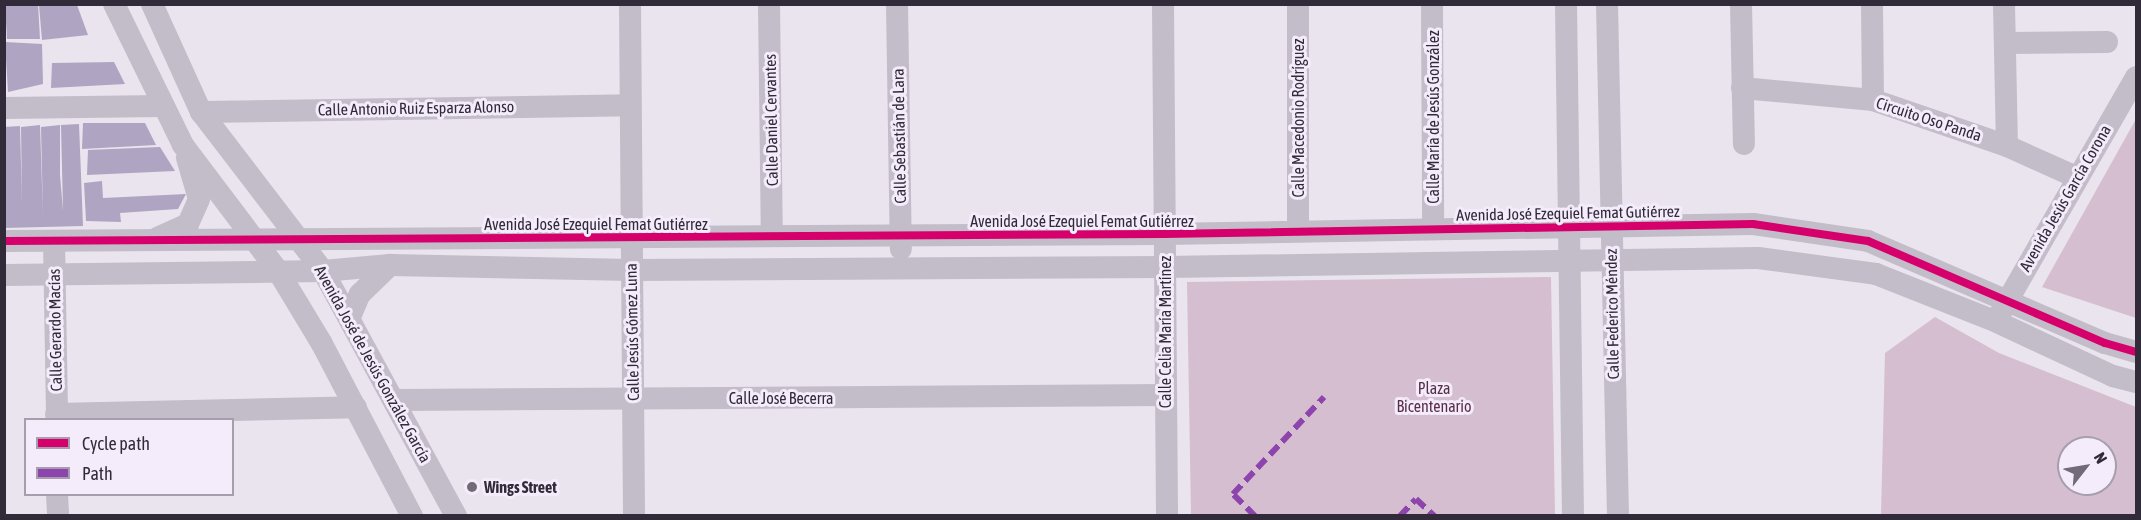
<!DOCTYPE html>
<meta charset="utf-8">
<style>
body{margin:0}
#map{position:relative;width:2141px;height:520px;overflow:hidden;background:#eae4ee;font-family:"Asap Condensed",sans-serif}
div>[style]{position:absolute}
[style*='--x']{left:calc(var(--x)*1px);top:calc(var(--y)*1px);width:calc(var(--w)*1px);rotate:calc(var(--a)*1deg)}
.green>*{inset:0;background:#d5becf}
.building>*{inset:0;background:#afa5c2}
.minor>*{height:22px;margin:-11px;padding:0 11px;transform-origin:11px;border-radius:11px;background:#c2bdc8}
.quiet>*{height:6px;margin-top:-3px;transform-origin:0;background:repeating-linear-gradient(90deg,#8e44ad 0 12px,transparent 0 18px)}
.cycleway>*{height:8px;margin:-4px;padding:0 4px;transform-origin:4px;border-radius:4px;background:#d6006c}
.dots>*{width:16px;height:16px;translate:-50% -50%;box-sizing:border-box;border:3px solid #f4ecfa;border-radius:50%}
span{translate:-50% -50%;white-space:nowrap;text-align:center;line-height:1.15;-webkit-text-stroke:6px #f4ecfa;paint-order:stroke}
.street-label{font-size:16px;color:#302a39}
.park-label{font-size:16px;color:#582e46}
.poi-label{font-size:16px;color:#302a39;font-weight:700}
.left{translate:0 -50%;text-align:left}
.frame{position:absolute;inset:0;border:6px solid #302a39;pointer-events:none}
.legend{position:absolute;left:24px;top:418px;width:210px;height:78px;box-sizing:border-box;background:#f4ecfa;border:2px solid #a69ead;margin:0;padding:8px 10px;list-style:none;font-size:18px;color:#302a39}
.legend li{display:flex;align-items:center;gap:12px;height:30px}
.legend b{width:30px;border:2px solid #a69ead}
.north{position:absolute;left:2057px;top:436px;width:60px;height:60px;box-sizing:border-box;background:#f4ecfa;border:2px solid #a69ead;border-radius:50%;rotate:59deg;font-size:16px;font-weight:700;line-height:24px;text-align:center;color:#302a39}
.north::after{content:'';display:block;margin:auto;width:21px;height:27px;background:#716b78;clip-path:polygon(50% 0,100% 100%,50% 72%,0 100%)}
</style>
<div id="map">
<div class="green">
<i style="clip-path:polygon(2136px 119px,2136px 318px,2042px 287px)"></i>
<i style="clip-path:polygon(1551px 277px,1555px 515px,1191px 515px,1187px 282px)"></i>
<i style="clip-path:polygon(evenodd,1935px 317px,1999px 353px,2136px 407px,2136px 515px,1881px 515px,1885px 353px,1935px 317px,2069px 448px,2105px 448px,2105px 484px,2069px 484px,2069px 448px)"></i>
</div>
<div class="building">
<i style="clip-path:polygon(5px 4px,38px 4px,40px 39px,7px 39px)"></i>
<i style="clip-path:polygon(39px 5px,77px 5px,88px 35px,42px 40px)"></i>
<i style="clip-path:polygon(5px 42px,42px 44px,43px 84px,8px 92px)"></i>
<i style="clip-path:polygon(114px 62px,125px 84px,51px 88px,52px 63px)"></i>
<i style="clip-path:polygon(83px 123px,145px 123px,156px 145px,82px 149px)"></i>
<i style="clip-path:polygon(79px 124px,83px 226px,4px 228px,4px 127px,20px 126px,22px 203px,21px 127px,40px 125px,43px 216px,41px 127px,60px 125px,60px 175px,63px 211px,61px 125px)"></i>
<i style="clip-path:polygon(160px 147px,175px 171px,87px 175px,88px 150px)"></i>
<i style="clip-path:polygon(102px 181px,103px 198px,186px 194px,178px 209px,120px 213px,121px 222px,86px 221px,84px 183px)"></i>
</div>
<div class="minor">
<i style="--x:114;--y:4;--w:157;--a:63.9"></i>
<i style="--x:183;--y:145;--w:158;--a:53"></i>
<i style="--x:278;--y:271;--w:85;--a:58.9"></i>
<i style="--x:322;--y:344;--w:194;--a:62.4"></i>
<i style="--x:152;--y:4;--w:119;--a:65.6"></i>
<i style="--x:201;--y:112;--w:200;--a:52.5"></i>
<i style="--x:323;--y:271;--w:279;--a:61.5"></i>
<i style="--x:630;--y:4;--w:512;--a:89.55"></i>
<i style="--x:769;--y:4;--w:232;--a:89.3"></i>
<i style="--x:897;--y:4;--w:245;--a:89.1"></i>
<i style="--x:1163;--y:4;--w:512;--a:89.55"></i>
<i style="--x:1298;--y:4;--w:227;--a:90"></i>
<i style="--x:1432;--y:4;--w:225;--a:89.7"></i>
<i style="--x:1566;--y:4;--w:512;--a:89.22"></i>
<i style="--x:1607;--y:4;--w:512;--a:88.77"></i>
<i style="--x:1741;--y:4;--w:140;--a:88.8"></i>
<i style="--x:1872;--y:4;--w:96;--a:89.4"></i>
<i style="--x:2004;--y:4;--w:142;--a:88.8"></i>
<i style="--x:2007;--y:43;--w:100;--a:-0.6"></i>
<i style="--x:1742;--y:88;--w:132;--a:5.2"></i>
<i style="--x:1873;--y:100;--w:142;--a:18.9"></i>
<i style="--x:2007;--y:146;--w:76;--a:24.2"></i>
<i style="--x:4;--y:108;--w:158;--a:-0.7"></i>
<i style="--x:201;--y:112;--w:429;--a:-0.9"></i>
<i style="--x:157;--y:238;--w:34;--a:-24"></i>
<i style="--x:188;--y:224;--w:27;--a:-66"></i>
<i style="--x:199;--y:199;--w:43;--a:-106.3"></i>
<i style="--x:4;--y:241;--w:1160;--a:-0.35"></i>
<i style="--x:1164;--y:234;--w:589;--a:-0.97"></i>
<i style="--x:1753;--y:224;--w:116;--a:8.4"></i>
<i style="--x:1868;--y:241;--w:258;--a:23.3"></i>
<i style="--x:2105;--y:343;--w:32;--a:16"></i>
<i style="--x:54;--y:241;--w:179;--a:89"></i>
<i style="--x:4;--y:275;--w:319;--a:-0.7"></i>
<i style="--x:323;--y:271;--w:67;--a:-5.1"></i>
<i style="--x:390;--y:265;--w:242;--a:1.2"></i>
<i style="--x:632;--y:270;--w:533;--a:-0.32"></i>
<i style="--x:1165;--y:267;--w:593;--a:-0.87"></i>
<i style="--x:1758;--y:258;--w:119;--a:7.7"></i>
<i style="--x:1876;--y:274;--w:130;--a:21.6"></i>
<i style="--x:1997;--y:322;--w:128;--a:25"></i>
<i style="--x:2113;--y:376;--w:24;--a:15"></i>
<i style="--x:2001;--y:312;--w:271;--a:-60.1"></i>
<i style="--x:350;--y:317;--w:25;--a:-67"></i>
<i style="--x:360;--y:294;--w:42;--a:-44"></i>
<i style="--x:397;--y:400;--w:769;--a:-0.37"></i>
<i style="--x:56;--y:414;--w:300;--a:-1.3"></i>
<i style="--x:57;--y:494;--w:22;--a:87"></i>
</div>
<div class="quiet">
<i style="--x:1255;--y:516;--w:31;--a:-135"></i>
<i style="--x:1233;--y:494;--w:133;--a:-46.8"></i>
<i style="--x:1400;--y:516;--w:23;--a:-47"></i>
<i style="--x:1416;--y:499;--w:25;--a:43"></i>
</div>
<div class="cycleway">
<i style="--x:4;--y:241;--w:1160;--a:-0.35"></i>
<i style="--x:1164;--y:234;--w:589;--a:-0.97"></i>
<i style="--x:1753;--y:224;--w:116;--a:8.4"></i>
<i style="--x:1868;--y:241;--w:258;--a:23.3"></i>
<i style="--x:2105;--y:343;--w:32;--a:16"></i>
</div>
<div class="dots">
<i style="left:472px;top:487px;background:#716b78"></i>
</div>
<div class="street-label">
<span style="left:416px;top:108px;rotate:-1deg">Calle Antonio Ruiz Esparza Alonso</span>
<span style="left:1433px;top:117px;rotate:-90deg">Calle María de Jesús González</span>
<span style="left:1298px;top:118px;rotate:-90deg">Calle Macedonio Rodríguez</span>
<span style="left:1929px;top:119px;rotate:18deg">Circuito Oso Panda</span>
<span style="left:771px;top:120px;rotate:-91deg">Calle Daniel Cervantes</span>
<span style="left:899px;top:136px;rotate:-91deg">Calle Sebastián de Lara</span>
<span style="left:2065px;top:198px;rotate:-60deg">Avenida Jesús García Corona</span>
<span style="left:1568px;top:213px;rotate:-1deg">Avenida José Ezequiel Femat Gutiérrez</span>
<span style="left:1082px;top:221px">Avenida José Ezequiel Femat Gutiérrez</span>
<span style="left:596px;top:224px">Avenida José Ezequiel Femat Gutiérrez</span>
<span style="left:1612px;top:314px;rotate:-91deg">Calle Federico Méndez</span>
<span style="left:55px;top:330px;rotate:-91deg">Calle Gerardo Macías</span>
<span style="left:632px;top:332px;rotate:-91deg">Calle Jesús Gómez Luna</span>
<span style="left:1165px;top:332px;rotate:-90deg">Calle Celia María Martínez</span>
<span style="left:373px;top:364px;rotate:61deg">Avenida José de Jesús González García</span>
<span style="left:781px;top:398px">Calle José Becerra</span>
</div>
<div class="park-label">
<span style="left:1434px;top:397px">Plaza<br>Bicentenario</span>
</div>
<div class="poi-label">
<span class="left" style="left:484px;top:487px">Wings Street</span>
</div>
<div class="frame"></div>
<ul class="legend">
<li><b style="height:8px;background:#d6006c"></b>Cycle path</li>
<li><b style="height:8px;background:#8e44ad"></b>Path</li>
</ul>
<div class="north">N</div>
</div>
